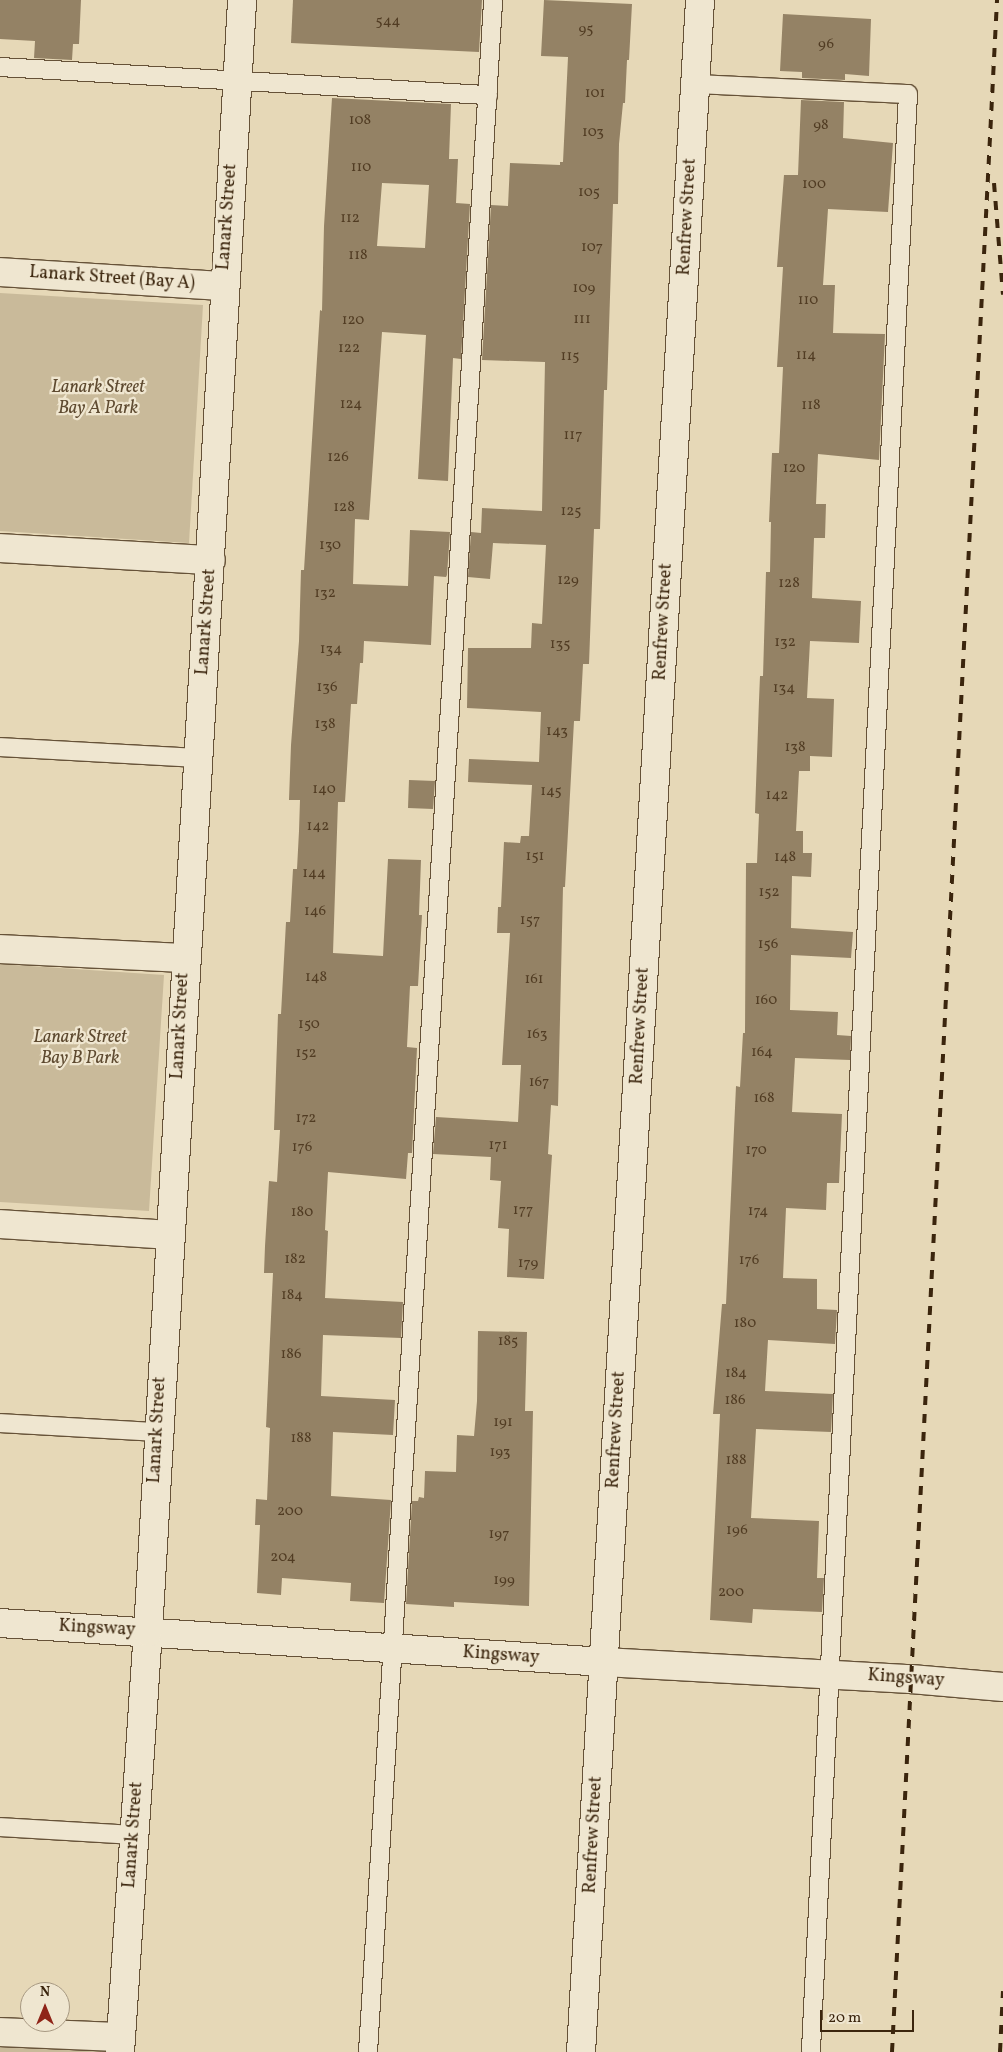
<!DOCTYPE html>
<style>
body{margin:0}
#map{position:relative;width:1003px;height:2052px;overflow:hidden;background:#e6d8b7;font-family:Vollkorn,serif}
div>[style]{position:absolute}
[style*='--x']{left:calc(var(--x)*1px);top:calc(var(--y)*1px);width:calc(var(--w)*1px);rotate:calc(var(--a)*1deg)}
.green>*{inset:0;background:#c9ba9a}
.building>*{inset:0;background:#948265}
.roads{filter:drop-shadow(1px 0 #665238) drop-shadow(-1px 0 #665238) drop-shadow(0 1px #665238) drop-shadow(0 -1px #665238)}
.lane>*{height:18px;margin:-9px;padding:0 9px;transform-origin:9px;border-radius:9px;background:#efe6d0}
.street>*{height:28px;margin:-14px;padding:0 14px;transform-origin:14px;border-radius:14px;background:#efe6d0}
.rail>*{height:4px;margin-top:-2px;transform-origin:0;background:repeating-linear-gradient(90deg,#3b250d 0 9px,transparent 0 18px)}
span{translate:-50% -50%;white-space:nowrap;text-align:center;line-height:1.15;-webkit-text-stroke:4.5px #efe6d0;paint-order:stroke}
.number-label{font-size:15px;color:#513c23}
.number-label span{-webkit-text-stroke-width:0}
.street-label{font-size:18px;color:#3b250d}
.park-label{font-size:18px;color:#5e4a30;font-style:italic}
.north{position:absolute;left:20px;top:1982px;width:50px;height:50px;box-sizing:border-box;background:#efe6d0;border:1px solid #a79982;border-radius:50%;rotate:0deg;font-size:14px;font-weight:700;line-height:20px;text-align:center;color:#3b250d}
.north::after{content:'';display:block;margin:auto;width:18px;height:22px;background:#8f2418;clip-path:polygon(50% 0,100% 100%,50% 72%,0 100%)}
.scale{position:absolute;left:820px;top:2010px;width:94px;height:22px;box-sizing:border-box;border:2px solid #3b250d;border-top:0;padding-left:6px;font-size:15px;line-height:18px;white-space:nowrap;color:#3b250d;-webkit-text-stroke:4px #efe6d0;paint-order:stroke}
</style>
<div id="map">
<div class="green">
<i style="clip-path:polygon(0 293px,203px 305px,189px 543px,0 531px)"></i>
<i style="clip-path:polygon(0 964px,164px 975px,149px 1211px,0 1202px)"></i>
<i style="clip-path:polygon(0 2046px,101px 2048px,101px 2052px,0 2052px)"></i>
</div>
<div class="building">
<i style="clip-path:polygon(0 0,81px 0,79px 44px,73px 44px,72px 60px,34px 58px,35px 41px,0 39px)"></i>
<i style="clip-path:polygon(293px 0,482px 0,479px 52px,291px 43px)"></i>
<i style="clip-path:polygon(544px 0,632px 4px,629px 60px,627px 60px,625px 103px,623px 103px,619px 144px,618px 204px,613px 204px,607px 390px,604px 390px,600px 529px,594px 529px,589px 664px,583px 664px,580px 721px,574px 721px,565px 887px,563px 887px,558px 1106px,551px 1105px,548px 1154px,552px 1155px,544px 1279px,507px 1277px,509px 1229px,498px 1228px,501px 1181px,490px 1180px,491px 1157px,433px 1154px,436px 1117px,518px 1122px,521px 1065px,502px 1065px,510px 933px,497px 933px,498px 907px,501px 907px,504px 842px,520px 843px,521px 836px,529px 836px,532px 785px,468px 782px,469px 759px,539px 762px,541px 712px,467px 708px,468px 648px,531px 648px,532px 623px,542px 624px,546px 545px,493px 543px,490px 579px,468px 577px,471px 532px,481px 533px,482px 508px,542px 511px,545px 362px,482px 360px,491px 205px,508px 206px,510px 163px,560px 165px,560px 162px,563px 162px,568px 57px,541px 56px)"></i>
<i style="clip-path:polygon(783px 14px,871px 19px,869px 76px,845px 74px,845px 80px,802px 78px,802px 72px,780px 71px)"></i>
<i style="clip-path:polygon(evenodd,332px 98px,451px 104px,449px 159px,458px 159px,456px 203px,470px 204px,461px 359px,453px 358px,448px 481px,418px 479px,426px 335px,382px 332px,369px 520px,355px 519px,353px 584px,408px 586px,410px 530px,450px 532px,447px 575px,446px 577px,434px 576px,431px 645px,364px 641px,363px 663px,360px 663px,357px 704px,351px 704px,345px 802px,338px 802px,333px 953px,383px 956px,388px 859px,421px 860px,419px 915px,422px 915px,418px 986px,410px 986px,407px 1047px,417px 1048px,412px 1153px,408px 1153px,406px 1179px,328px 1172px,325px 1230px,328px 1231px,325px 1298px,403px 1302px,401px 1338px,323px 1335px,321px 1396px,395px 1400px,393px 1435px,333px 1432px,331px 1496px,391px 1500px,384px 1603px,350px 1601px,351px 1583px,282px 1578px,281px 1595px,257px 1593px,260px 1525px,255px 1525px,256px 1499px,267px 1500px,270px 1428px,266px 1427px,273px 1273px,264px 1273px,265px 1246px,269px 1181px,277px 1182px,280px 1130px,274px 1130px,278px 1014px,281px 1014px,286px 922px,290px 922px,293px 869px,297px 869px,299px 831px,300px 800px,289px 800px,291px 745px,299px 641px,301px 570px,304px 570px,320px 310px,322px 311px,324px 226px,332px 98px,382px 183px,429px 185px,425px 248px,377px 246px,382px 183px)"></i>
<i style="clip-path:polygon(801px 100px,844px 102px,843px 138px,893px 143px,888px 212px,828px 209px,823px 285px,835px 285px,833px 333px,885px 334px,879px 460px,818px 454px,816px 504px,826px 504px,825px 538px,814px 538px,812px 598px,861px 601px,859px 643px,810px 641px,807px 698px,834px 699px,832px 757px,810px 756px,810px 771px,799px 771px,796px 831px,803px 831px,803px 853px,812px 853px,811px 877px,792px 876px,791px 928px,853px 932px,851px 958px,791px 955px,790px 1010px,838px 1012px,837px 1035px,851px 1036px,850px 1060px,795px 1058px,792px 1112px,842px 1114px,839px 1183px,827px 1183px,826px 1210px,786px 1208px,783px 1278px,817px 1279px,817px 1309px,837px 1310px,835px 1344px,768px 1340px,765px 1391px,833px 1394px,831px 1432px,756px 1429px,751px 1518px,819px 1521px,817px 1578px,824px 1578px,822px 1612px,753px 1609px,752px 1623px,710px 1620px,720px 1414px,713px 1414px,722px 1304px,726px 1304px,736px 1086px,740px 1087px,743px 1033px,745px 1033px,746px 863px,757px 863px,759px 814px,755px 813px,759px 700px,760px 676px,763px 676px,766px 572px,770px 572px,771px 522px,769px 522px,772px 453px,779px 453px,783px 367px,777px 367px,783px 267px,777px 267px,780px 226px,784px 175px,798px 175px)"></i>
<i style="clip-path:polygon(409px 780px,435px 781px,433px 809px,408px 808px)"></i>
<i style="clip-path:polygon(478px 1331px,527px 1332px,525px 1411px,533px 1411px,529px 1606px,454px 1602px,454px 1607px,406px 1604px,412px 1501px,418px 1501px,419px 1497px,424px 1498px,425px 1471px,456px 1472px,457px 1435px,474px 1436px,477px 1401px)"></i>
</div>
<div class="roads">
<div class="lane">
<i style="--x:0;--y:67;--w:489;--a:3.3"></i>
<i style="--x:695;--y:84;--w:213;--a:2.7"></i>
<i style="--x:908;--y:94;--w:1960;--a:92.84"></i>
<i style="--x:0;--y:747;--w:198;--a:3.2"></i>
<i style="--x:0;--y:1423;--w:158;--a:3.3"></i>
<i style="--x:0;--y:1827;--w:134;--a:3.4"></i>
<i style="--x:368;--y:2052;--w:2056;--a:-86.51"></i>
</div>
<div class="street">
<i style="--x:0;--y:272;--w:224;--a:3.6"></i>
<i style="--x:0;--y:548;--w:211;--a:3.3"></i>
<i style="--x:0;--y:949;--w:185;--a:2.8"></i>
<i style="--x:0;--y:1224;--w:169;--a:3.7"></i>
<i style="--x:0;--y:1623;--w:605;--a:3.69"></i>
<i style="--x:604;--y:1662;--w:307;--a:3.2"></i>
<i style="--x:911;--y:1679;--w:92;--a:5"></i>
<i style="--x:0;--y:2032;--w:121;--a:2.4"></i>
<i style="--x:120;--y:2052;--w:421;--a:-86.2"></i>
<i style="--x:148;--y:1632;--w:1635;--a:-86.7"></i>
<i style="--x:581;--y:2052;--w:2055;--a:-86.68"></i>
</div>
</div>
<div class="rail">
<i style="--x:994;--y:183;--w:112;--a:85.4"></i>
<i style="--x:892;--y:2052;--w:2055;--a:-87.07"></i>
<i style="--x:1000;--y:2052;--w:61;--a:-87.2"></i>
</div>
<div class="number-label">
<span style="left:388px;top:22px">544</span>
<span style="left:586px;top:30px">95</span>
<span style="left:826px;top:45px">96</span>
<span style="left:595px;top:94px">101</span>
<span style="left:360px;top:121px">108</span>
<span style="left:821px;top:126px">98</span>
<span style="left:593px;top:133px">103</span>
<span style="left:361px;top:168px">110</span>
<span style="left:814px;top:185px">100</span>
<span style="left:589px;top:193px">105</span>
<span style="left:350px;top:219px">112</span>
<span style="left:592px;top:248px">107</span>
<span style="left:358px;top:256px">118</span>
<span style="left:584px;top:289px">109</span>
<span style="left:808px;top:301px">110</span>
<span style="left:582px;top:320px">111</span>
<span style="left:353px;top:321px">120</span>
<span style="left:349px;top:349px">122</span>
<span style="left:806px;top:356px">114</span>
<span style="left:570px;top:357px">115</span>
<span style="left:351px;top:405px">124</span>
<span style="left:811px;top:406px">118</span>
<span style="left:573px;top:436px">117</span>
<span style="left:338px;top:458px">126</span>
<span style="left:794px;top:469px">120</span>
<span style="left:344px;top:508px">128</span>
<span style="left:571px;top:512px">125</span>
<span style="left:330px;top:546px">130</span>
<span style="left:568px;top:581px">129</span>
<span style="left:789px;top:584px">128</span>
<span style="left:325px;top:594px">132</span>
<span style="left:785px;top:643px">132</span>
<span style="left:560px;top:645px">135</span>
<span style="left:331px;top:650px">134</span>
<span style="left:327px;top:688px">136</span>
<span style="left:784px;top:689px">134</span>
<span style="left:325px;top:725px">138</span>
<span style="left:557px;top:732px">143</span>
<span style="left:795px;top:748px">138</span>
<span style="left:324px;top:790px">140</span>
<span style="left:551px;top:792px">145</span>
<span style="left:777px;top:796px">142</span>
<span style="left:318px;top:827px">142</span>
<span style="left:535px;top:857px">151</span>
<span style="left:785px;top:858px">148</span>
<span style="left:314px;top:874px">144</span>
<span style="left:769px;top:893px">152</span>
<span style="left:315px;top:912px">146</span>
<span style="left:530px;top:921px">157</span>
<span style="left:768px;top:945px">156</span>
<span style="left:316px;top:978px">148</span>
<span style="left:534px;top:980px">161</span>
<span style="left:766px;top:1001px">160</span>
<span style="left:309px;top:1025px">150</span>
<span style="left:537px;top:1035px">163</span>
<span style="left:762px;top:1053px">164</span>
<span style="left:306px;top:1054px">152</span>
<span style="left:539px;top:1083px">167</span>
<span style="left:764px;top:1099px">168</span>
<span style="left:306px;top:1119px">172</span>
<span style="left:498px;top:1146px">171</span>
<span style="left:302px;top:1148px">176</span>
<span style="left:756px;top:1151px">170</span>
<span style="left:523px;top:1211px">177</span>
<span style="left:758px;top:1212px">174</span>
<span style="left:302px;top:1213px">180</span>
<span style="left:295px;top:1260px">182</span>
<span style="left:749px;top:1261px">176</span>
<span style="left:528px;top:1264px">179</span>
<span style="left:292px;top:1296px">184</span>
<span style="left:745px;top:1324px">180</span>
<span style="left:508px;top:1342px">185</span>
<span style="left:291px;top:1355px">186</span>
<span style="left:736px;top:1374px">184</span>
<span style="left:735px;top:1401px">186</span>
<span style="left:503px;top:1423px">191</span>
<span style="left:301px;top:1439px">188</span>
<span style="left:500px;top:1453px">193</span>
<span style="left:736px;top:1461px">188</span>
<span style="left:290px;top:1512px">200</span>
<span style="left:737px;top:1531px">196</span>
<span style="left:499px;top:1535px">197</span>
<span style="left:283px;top:1558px">204</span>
<span style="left:504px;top:1581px">199</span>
<span style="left:731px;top:1593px">200</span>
</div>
<div class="street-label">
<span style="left:228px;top:217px;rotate:-86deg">Lanark Street</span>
<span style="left:688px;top:217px;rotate:-87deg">Renfrew Street</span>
<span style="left:112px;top:279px;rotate:4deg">Lanark Street (Bay A)</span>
<span style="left:207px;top:622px;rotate:-86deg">Lanark Street</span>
<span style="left:664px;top:622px;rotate:-87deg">Renfrew Street</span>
<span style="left:181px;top:1026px;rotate:-87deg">Lanark Street</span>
<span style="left:641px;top:1026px;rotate:-87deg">Renfrew Street</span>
<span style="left:158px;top:1430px;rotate:-87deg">Lanark Street</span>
<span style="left:617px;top:1430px;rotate:-87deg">Renfrew Street</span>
<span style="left:97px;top:1629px;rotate:3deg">Kingsway</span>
<span style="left:501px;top:1656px;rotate:4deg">Kingsway</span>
<span style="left:906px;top:1679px;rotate:4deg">Kingsway</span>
<span style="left:134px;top:1835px;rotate:-86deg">Lanark Street</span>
<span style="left:594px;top:1835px;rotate:-87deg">Renfrew Street</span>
</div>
<div class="park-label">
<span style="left:98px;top:399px">Lanark Street<br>Bay A Park</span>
<span style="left:80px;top:1049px">Lanark Street<br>Bay B Park</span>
</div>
<div class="north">N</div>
<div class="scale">20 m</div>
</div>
